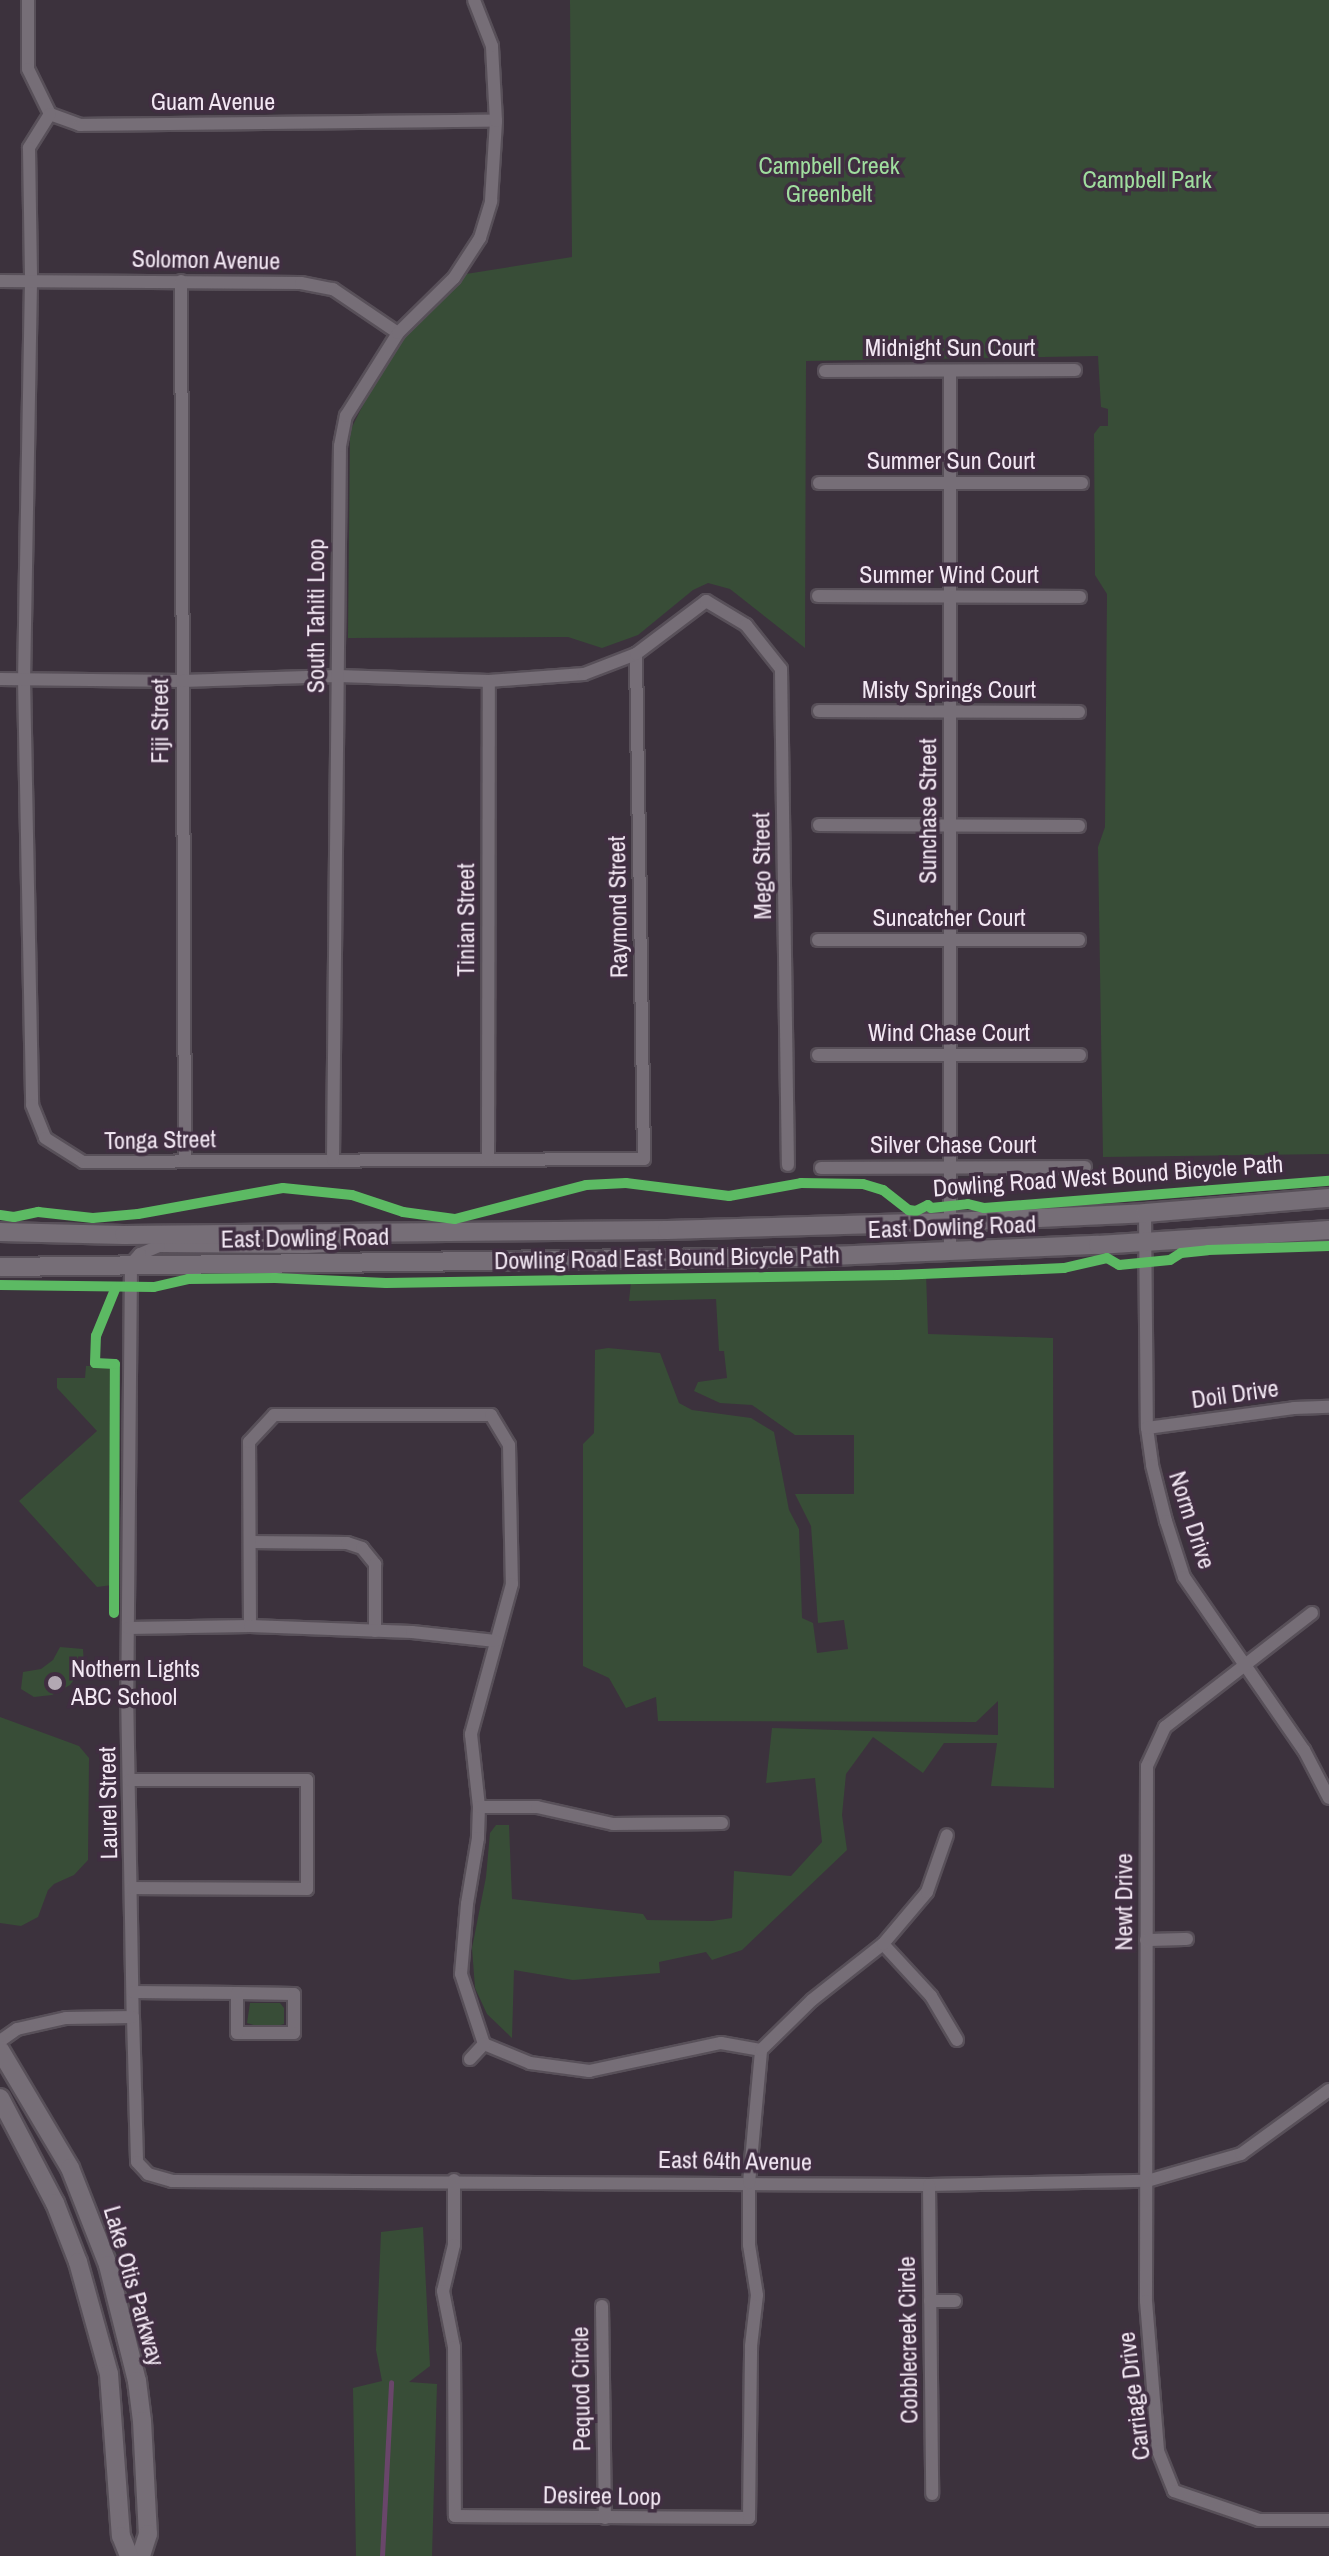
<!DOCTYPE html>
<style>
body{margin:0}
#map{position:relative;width:1329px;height:2556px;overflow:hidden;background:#3c323d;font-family:"Archivo Narrow",sans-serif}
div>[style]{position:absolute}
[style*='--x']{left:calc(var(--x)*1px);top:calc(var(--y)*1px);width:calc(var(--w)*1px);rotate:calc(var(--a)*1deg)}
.green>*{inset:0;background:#384d37}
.stream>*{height:5px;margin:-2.5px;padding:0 2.5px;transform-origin:2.5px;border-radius:2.5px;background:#69466a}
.roads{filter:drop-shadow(2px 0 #585059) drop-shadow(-2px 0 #585059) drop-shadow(0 2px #585059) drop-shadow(0 -2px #585059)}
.minor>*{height:12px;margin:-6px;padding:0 6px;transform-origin:6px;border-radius:6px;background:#766e77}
.secondary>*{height:18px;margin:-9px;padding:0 9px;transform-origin:9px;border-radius:9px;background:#766e77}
.cycleway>*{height:10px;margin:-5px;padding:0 5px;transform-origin:5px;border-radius:5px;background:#5cba63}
.dots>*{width:22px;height:22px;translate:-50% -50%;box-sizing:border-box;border:4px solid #402e41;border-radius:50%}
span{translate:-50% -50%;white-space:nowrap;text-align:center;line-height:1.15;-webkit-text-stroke:7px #402e41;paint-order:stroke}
.street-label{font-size:24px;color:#f2e7f3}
.park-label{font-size:24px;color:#9fdd9e}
.poi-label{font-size:24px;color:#f2e7f3}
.left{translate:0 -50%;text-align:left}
</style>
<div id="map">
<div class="green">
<i style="clip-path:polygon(570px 0,1329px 0,1329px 1154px,1103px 1157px,1098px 847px,1105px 827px,1107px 594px,1095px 575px,1094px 434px,1100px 426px,1108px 426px,1108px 409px,1101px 407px,1098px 356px,806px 361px,805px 648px,730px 589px,708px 583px,693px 590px,638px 635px,602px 648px,568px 637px,348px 638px,350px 431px,396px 339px,466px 274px,572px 257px)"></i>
<i style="clip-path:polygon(926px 1272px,928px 1334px,1053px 1338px,1054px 1788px,991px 1786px,997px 1743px,944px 1743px,923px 1773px,873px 1737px,846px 1774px,842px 1815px,847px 1850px,742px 1950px,712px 1960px,706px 1952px,659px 1962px,660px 1973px,573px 1980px,514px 1970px,512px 2038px,487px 2014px,475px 1988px,472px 1948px,486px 1877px,490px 1833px,496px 1825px,509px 1825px,512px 1899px,643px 1914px,647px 1920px,712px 1921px,732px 1918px,734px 1871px,791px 1876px,822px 1842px,815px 1778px,766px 1783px,772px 1728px,998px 1735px,998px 1701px,976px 1722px,658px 1721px,656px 1697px,626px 1708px,609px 1678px,583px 1666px,583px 1444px,594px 1433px,595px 1350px,608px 1348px,660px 1353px,679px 1403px,692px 1410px,751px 1418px,774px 1432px,789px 1510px,799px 1529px,802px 1618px,813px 1623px,817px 1653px,848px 1649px,844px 1620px,818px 1623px,811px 1526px,795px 1494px,854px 1494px,854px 1435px,795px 1435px,752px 1405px,720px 1403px,694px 1391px,698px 1382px,727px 1378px,724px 1351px,719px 1351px,716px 1299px,629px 1301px,631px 1281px)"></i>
<i style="clip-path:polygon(86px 1366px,111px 1366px,112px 1585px,97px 1587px,19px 1501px,97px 1431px,57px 1388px,57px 1378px,85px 1378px)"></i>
<i style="clip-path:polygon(60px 1647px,83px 1649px,84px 1666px,70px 1685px,52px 1695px,34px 1697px,21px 1689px,23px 1672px,41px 1669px,53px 1660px)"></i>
<i style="clip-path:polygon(0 1717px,79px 1746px,89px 1758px,88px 1860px,74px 1875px,54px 1884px,48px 1890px,38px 1917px,21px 1926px,0 1923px)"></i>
<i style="clip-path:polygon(250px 2003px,280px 2003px,284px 2008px,284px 2024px,266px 2029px,247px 2023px)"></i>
<i style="clip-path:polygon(423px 2227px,430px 2366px,409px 2382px,437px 2384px,432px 2556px,356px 2556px,353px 2388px,382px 2381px,376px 2350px,381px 2232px)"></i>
</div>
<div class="stream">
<i style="--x:382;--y:2556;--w:174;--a:-87"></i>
</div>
<div class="roads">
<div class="minor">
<i style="--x:28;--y:0;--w:69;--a:90"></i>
<i style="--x:28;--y:69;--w:50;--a:63.9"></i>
<i style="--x:50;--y:114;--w:32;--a:20"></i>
<i style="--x:80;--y:125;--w:416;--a:-0.6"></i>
<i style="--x:50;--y:114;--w:40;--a:122"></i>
<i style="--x:29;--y:148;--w:133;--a:89.1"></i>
<i style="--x:31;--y:281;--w:398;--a:91"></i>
<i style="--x:24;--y:679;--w:426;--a:88.9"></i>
<i style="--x:32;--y:1105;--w:35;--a:68"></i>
<i style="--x:45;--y:1138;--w:45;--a:32.3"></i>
<i style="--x:83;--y:1162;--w:561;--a:-0.31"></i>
<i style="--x:644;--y:1159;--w:505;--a:-90.91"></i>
<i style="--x:0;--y:281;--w:301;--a:0.4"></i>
<i style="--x:301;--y:283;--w:33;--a:11"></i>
<i style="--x:333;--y:289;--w:78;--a:34.1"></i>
<i style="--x:181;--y:281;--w:880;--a:89.74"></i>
<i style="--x:825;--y:371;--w:250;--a:-0.2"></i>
<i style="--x:950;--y:371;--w:881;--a:90"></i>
<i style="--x:819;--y:483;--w:263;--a:0"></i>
<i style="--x:818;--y:596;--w:262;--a:0.2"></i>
<i style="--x:0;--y:679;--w:182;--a:0.6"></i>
<i style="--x:182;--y:681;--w:156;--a:-1.8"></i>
<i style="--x:338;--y:676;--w:151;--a:1.9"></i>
<i style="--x:489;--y:681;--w:95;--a:-4.2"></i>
<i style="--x:584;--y:674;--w:56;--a:-21"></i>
<i style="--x:636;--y:654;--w:88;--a:-37.1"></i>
<i style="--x:706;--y:601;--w:47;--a:31"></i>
<i style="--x:746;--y:625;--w:56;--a:51.5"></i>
<i style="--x:781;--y:669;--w:496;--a:89.2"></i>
<i style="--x:819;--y:711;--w:260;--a:0.2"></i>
<i style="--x:819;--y:825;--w:260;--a:0.2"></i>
<i style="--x:818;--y:940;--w:261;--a:0"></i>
<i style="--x:818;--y:1055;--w:262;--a:0"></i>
<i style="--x:488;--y:1159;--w:478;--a:-89.9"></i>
<i style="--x:333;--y:1160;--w:714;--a:-89.44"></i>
<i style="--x:340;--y:446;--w:31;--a:-79"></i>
<i style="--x:346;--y:416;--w:98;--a:-57.9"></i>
<i style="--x:398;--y:333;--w:78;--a:-44.5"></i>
<i style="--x:454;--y:278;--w:48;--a:-57"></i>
<i style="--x:480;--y:238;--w:39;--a:-73"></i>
<i style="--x:491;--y:201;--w:80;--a:-86.4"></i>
<i style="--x:496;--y:121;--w:75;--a:-93.1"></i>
<i style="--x:492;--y:46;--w:49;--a:-111.4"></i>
<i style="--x:821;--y:1168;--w:264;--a:-0.2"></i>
<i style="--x:1145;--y:1213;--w:215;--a:89.5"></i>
<i style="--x:1147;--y:1428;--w:37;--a:82"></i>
<i style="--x:1152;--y:1465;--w:58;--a:76"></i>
<i style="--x:1166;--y:1521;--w:59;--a:72.2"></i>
<i style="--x:1184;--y:1577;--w:211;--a:55.3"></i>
<i style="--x:1304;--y:1750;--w:54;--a:62.5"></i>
<i style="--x:350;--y:1236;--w:27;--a:158"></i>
<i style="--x:325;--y:1246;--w:19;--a:177"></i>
<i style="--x:306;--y:1247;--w:147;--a:-179.6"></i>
<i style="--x:159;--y:1246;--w:21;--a:157"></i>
<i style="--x:140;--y:1254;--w:13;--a:132"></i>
<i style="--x:131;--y:1264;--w:425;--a:90.5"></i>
<i style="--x:127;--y:1689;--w:328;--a:89"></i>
<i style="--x:133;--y:2017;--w:145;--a:88.4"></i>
<i style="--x:137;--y:2162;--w:16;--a:47"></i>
<i style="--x:148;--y:2174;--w:25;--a:16"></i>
<i style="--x:172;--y:2181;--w:757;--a:0.3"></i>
<i style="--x:929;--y:2185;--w:218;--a:-1.1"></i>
<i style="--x:1147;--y:2181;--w:98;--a:-16"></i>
<i style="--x:1241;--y:2154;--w:109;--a:-36"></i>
<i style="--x:1147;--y:1428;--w:148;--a:-7.7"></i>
<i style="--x:1294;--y:1408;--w:35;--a:-2"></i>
<i style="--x:250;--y:1542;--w:97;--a:0.6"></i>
<i style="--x:347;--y:1543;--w:16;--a:18"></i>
<i style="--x:362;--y:1548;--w:21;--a:51"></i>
<i style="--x:375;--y:1564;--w:67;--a:90"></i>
<i style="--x:1312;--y:1613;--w:186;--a:142.2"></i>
<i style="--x:1165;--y:1727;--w:43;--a:114.8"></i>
<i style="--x:1147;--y:1766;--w:535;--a:90.11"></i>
<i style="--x:1146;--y:2301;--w:150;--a:85.4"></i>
<i style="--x:1158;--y:2451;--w:43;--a:68.2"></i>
<i style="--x:1174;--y:2491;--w:90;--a:18.8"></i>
<i style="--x:1259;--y:2520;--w:70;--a:0"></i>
<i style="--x:250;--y:1626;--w:184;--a:-90.3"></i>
<i style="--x:249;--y:1442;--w:37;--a:-47"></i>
<i style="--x:274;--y:1415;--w:217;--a:0"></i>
<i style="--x:491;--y:1415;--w:35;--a:59"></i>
<i style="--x:509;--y:1445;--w:139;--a:88.8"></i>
<i style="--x:512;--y:1584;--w:156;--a:105.3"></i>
<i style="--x:471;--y:1734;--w:73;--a:83.7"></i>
<i style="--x:479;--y:1807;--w:31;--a:92"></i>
<i style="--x:478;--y:1838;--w:67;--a:99.5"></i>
<i style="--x:467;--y:1904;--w:70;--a:94.9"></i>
<i style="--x:461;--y:1974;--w:74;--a:71.8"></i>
<i style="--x:484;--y:2044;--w:50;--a:22.4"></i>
<i style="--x:530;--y:2063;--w:60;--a:7.7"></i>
<i style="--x:589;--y:2071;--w:135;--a:-12"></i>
<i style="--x:721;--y:2043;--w:41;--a:9.9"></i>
<i style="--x:128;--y:1628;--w:122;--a:-0.9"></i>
<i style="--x:250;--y:1626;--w:162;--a:2.1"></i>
<i style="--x:412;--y:1632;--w:84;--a:6.1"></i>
<i style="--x:129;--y:1780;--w:178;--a:0"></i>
<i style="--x:307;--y:1780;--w:109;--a:90"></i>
<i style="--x:307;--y:1889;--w:176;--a:-179.7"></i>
<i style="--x:479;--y:1807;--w:58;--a:0"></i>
<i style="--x:537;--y:1807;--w:78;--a:12.6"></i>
<i style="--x:613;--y:1824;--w:109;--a:-0.5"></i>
<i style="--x:1146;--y:1940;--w:41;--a:-1.4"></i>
<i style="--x:883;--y:1944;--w:71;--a:47.3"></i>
<i style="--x:931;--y:1996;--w:51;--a:59.4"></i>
<i style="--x:133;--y:1992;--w:104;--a:0.6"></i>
<i style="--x:237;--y:1993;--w:57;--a:1"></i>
<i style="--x:294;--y:1994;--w:39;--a:90"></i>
<i style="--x:294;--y:2033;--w:57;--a:180"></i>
<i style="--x:237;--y:2033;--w:40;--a:-90"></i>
<i style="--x:0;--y:2041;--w:21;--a:-35"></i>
<i style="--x:17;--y:2029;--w:50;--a:-12.7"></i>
<i style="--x:66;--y:2018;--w:67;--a:-0.9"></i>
<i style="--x:470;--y:2059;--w:21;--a:-47"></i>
<i style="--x:454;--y:2180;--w:65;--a:90"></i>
<i style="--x:454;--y:2245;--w:47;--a:103.4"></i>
<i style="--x:443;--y:2291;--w:57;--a:78.9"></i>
<i style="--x:454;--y:2347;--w:169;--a:89.7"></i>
<i style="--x:455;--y:2516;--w:294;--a:0.4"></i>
<i style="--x:749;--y:2518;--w:172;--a:-89.3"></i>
<i style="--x:751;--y:2346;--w:51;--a:-83.3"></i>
<i style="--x:757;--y:2295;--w:51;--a:-99.1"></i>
<i style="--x:749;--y:2245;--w:62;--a:-90"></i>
<i style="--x:749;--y:2183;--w:134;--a:-84.8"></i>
<i style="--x:761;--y:2050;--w:71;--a:-44.4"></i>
<i style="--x:812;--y:2000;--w:90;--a:-38.3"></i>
<i style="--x:883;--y:1944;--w:68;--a:-49.8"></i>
<i style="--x:927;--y:1892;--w:60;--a:-70.7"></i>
<i style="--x:929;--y:2185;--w:309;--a:89.4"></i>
<i style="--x:930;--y:2301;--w:25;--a:0"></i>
<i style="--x:602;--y:2306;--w:212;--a:89.2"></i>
</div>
<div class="secondary">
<i style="--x:0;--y:1232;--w:124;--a:1.4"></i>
<i style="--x:124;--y:1235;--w:543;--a:-0.53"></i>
<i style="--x:667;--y:1230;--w:283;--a:-1.6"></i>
<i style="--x:950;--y:1222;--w:195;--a:-2.6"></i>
<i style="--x:1145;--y:1213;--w:185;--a:-4.7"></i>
<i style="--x:0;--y:1267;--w:807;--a:-0.71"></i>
<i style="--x:807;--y:1257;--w:291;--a:-2.4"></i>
<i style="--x:1098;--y:1245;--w:231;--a:-3.7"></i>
<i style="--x:0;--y:2050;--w:137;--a:59.3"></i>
<i style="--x:70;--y:2168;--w:104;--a:68.6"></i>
<i style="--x:108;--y:2265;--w:120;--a:76"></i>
<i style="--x:137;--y:2381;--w:40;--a:82.9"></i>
<i style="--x:142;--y:2421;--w:113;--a:87"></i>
<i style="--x:148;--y:2534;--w:23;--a:108"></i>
<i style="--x:0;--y:2098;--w:119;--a:62.4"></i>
<i style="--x:55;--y:2203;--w:63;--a:68.7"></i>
<i style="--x:78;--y:2262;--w:116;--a:74.5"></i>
<i style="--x:109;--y:2374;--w:162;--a:85.8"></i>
<i style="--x:121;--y:2536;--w:22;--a:68"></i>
</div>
</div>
<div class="cycleway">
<i style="--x:0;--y:1215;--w:14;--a:8"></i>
<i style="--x:14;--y:1217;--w:25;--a:-12"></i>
<i style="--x:38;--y:1212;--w:55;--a:6.2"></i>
<i style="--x:93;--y:1218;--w:45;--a:-5.1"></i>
<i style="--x:138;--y:1214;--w:147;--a:-10.2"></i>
<i style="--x:283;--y:1188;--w:69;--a:5.8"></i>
<i style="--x:352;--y:1195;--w:54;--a:18.4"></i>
<i style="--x:403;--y:1212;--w:52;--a:7.7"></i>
<i style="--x:455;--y:1219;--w:135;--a:-14.5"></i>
<i style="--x:586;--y:1185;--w:40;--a:-2.9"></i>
<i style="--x:626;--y:1183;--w:104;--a:7.2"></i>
<i style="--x:729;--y:1196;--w:73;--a:-10.2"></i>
<i style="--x:801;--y:1183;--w:62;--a:0.9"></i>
<i style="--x:863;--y:1184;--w:21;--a:17"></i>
<i style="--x:883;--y:1190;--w:33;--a:38"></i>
<i style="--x:909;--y:1210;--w:7;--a:8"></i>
<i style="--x:916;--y:1211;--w:13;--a:-27"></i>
<i style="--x:928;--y:1205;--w:4;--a:45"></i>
<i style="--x:931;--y:1208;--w:37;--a:-6"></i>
<i style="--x:968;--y:1204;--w:16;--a:14"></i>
<i style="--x:984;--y:1208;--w:346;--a:-4.5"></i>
<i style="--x:0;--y:1285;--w:154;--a:0.7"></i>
<i style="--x:154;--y:1287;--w:35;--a:-13"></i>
<i style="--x:188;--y:1279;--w:87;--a:-0.7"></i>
<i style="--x:275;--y:1278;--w:111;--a:2.6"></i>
<i style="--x:386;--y:1283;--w:512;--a:-0.9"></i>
<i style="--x:898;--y:1275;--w:166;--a:-2.4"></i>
<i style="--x:1064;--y:1268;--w:44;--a:-13.1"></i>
<i style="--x:1107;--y:1258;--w:14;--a:30"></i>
<i style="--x:1119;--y:1265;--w:51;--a:-5.6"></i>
<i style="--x:1170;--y:1260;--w:13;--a:-32"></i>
<i style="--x:1181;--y:1253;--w:27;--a:-6"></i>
<i style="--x:1208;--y:1250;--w:121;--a:-1.9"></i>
<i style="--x:114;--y:1613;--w:249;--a:-89.8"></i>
<i style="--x:115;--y:1364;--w:20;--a:-177"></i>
<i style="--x:95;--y:1363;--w:27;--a:-88"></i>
<i style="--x:96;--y:1336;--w:53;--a:-67.8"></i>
</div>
<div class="dots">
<i style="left:55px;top:1683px;background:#b2a8b3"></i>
</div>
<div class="street-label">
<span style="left:213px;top:102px">Guam Avenue</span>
<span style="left:206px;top:260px;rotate:1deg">Solomon Avenue</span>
<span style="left:950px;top:348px">Midnight Sun Court</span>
<span style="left:951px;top:461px">Summer Sun Court</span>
<span style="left:949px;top:575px">Summer Wind Court</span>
<span style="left:316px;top:616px;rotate:-90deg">South Tahiti Loop</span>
<span style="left:949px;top:690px">Misty Springs Court</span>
<span style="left:160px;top:721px;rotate:-90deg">Fiji Street</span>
<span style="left:928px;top:811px;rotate:-90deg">Sunchase Street</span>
<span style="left:762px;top:866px;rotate:-91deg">Mego Street</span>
<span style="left:618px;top:907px;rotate:-91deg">Raymond Street</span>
<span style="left:949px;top:918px">Suncatcher Court</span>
<span style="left:466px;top:920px;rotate:-90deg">Tinian Street</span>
<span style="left:949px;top:1033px">Wind Chase Court</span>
<span style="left:160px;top:1140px;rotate:-1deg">Tonga Street</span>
<span style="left:953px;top:1145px">Silver Chase Court</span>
<span style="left:1108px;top:1176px;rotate:-4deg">Dowling Road West Bound Bicycle Path</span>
<span style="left:952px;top:1227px;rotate:-2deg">East Dowling Road</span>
<span style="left:305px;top:1238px;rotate:-1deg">East Dowling Road</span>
<span style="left:667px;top:1258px;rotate:-1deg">Dowling Road East Bound Bicycle Path</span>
<span style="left:1235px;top:1394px;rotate:-8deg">Doil Drive</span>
<span style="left:1192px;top:1520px;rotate:72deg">Norm Drive</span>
<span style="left:108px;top:1803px;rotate:-91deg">Laurel Street</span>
<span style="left:1124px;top:1902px;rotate:-90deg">Newt Drive</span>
<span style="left:735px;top:2161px;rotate:1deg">East 64th Avenue</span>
<span style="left:134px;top:2286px;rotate:74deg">Lake Otis Parkway</span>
<span style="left:908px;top:2340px;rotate:-91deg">Cobblecreek Circle</span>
<span style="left:581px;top:2389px;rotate:-91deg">Pequod Circle</span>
<span style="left:1134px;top:2396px;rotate:-97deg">Carriage Drive</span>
<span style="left:602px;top:2496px;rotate:1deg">Desiree Loop</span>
</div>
<div class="park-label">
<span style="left:829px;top:180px">Campbell Creek<br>Greenbelt</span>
<span style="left:1147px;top:180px">Campbell Park</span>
</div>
<div class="poi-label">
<span class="left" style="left:71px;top:1683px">Nothern Lights<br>ABC School</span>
</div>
</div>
